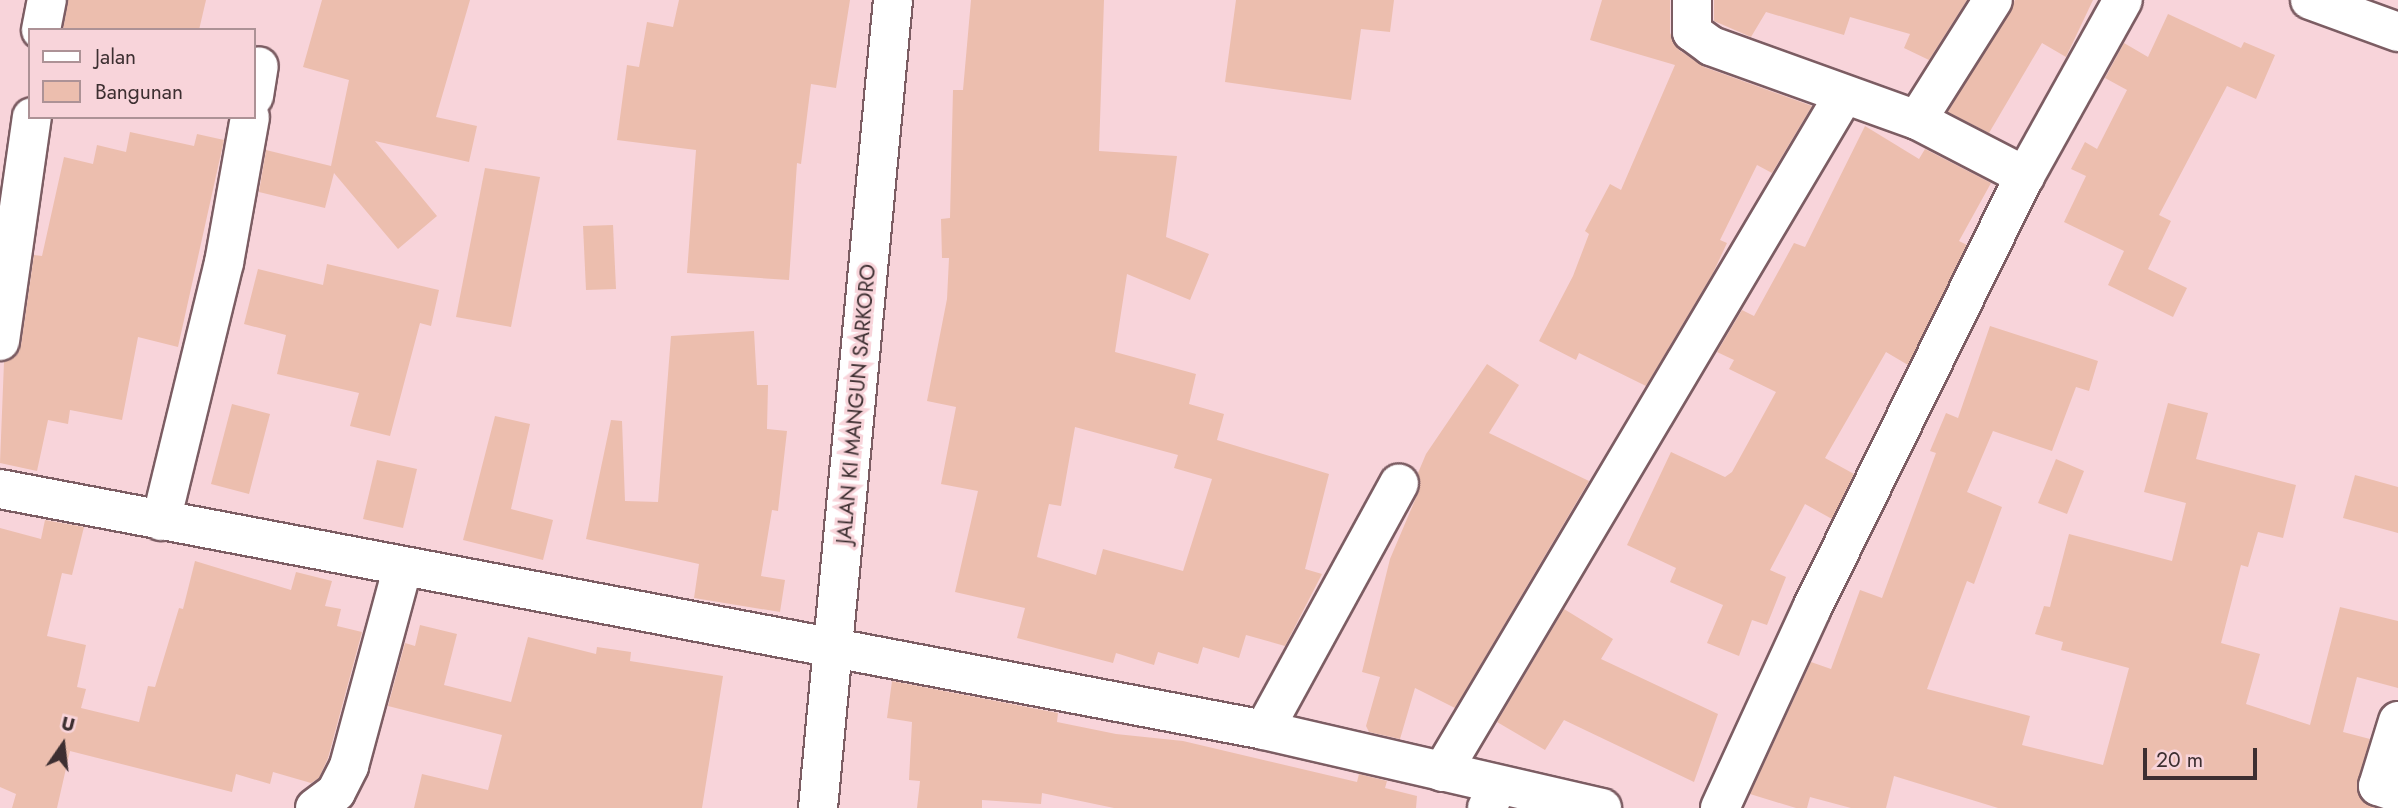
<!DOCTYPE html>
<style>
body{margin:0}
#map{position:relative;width:2398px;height:808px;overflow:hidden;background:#f8d4da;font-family:Jost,sans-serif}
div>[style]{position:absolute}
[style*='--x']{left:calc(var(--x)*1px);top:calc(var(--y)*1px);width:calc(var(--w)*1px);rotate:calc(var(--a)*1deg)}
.building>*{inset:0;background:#ecbeae}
.roads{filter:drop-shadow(2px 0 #7c5d63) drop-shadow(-2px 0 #7c5d63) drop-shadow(0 2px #7c5d63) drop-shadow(0 -2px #7c5d63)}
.minor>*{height:38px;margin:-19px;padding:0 19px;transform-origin:19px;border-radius:19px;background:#fff}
.tertiary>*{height:38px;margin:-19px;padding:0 19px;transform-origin:19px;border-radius:19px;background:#fff}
.secondary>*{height:38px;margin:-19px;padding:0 19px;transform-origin:19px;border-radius:19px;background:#fff}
span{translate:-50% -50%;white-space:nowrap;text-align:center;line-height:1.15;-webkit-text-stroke:6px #f8d4da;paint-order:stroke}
.street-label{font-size:21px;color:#3d2f31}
.legend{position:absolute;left:28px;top:28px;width:228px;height:91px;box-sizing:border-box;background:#f8d4da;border:2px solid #ad9296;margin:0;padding:9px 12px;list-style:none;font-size:21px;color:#3d2f31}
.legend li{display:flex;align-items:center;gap:14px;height:35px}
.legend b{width:35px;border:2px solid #ad9296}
.north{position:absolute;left:28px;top:710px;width:70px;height:70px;-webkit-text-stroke:5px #f8d4da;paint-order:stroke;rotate:14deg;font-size:19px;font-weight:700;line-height:28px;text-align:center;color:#3d2f31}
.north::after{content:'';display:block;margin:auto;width:24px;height:32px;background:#3d2f31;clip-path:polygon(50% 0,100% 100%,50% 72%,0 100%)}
.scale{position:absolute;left:2143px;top:748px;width:114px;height:32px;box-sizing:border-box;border:4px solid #3d2f31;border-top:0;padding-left:9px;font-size:21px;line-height:24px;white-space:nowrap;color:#3d2f31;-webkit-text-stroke:5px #f8d4da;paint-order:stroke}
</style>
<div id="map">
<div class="building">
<i style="clip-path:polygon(68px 0,206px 0,199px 30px,63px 30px)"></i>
<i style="clip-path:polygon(322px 0,470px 0,436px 117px,477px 126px,469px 162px,375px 141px,437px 216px,398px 249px,334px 173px,325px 208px,259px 192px,266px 150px,331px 166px,349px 80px,303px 67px)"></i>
<i style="clip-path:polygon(679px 0,850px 0,836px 88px,811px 84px,801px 164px,797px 163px,789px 280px,687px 273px,696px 150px,617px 140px,627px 65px,639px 67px,647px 22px,673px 27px)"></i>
<i style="clip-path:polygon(evenodd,971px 0,1104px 0,1099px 151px,1177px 156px,1166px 237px,1209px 254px,1190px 300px,1127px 274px,1115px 352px,1196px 374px,1189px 404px,1224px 414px,1217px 440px,1329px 474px,1305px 569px,1322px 574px,1285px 646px,1246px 635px,1239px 658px,1203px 647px,1198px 664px,1158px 652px,1154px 665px,1116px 653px,1113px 663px,1017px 638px,1025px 608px,955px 592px,978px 491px,941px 484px,956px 407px,927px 401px,947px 299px,949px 258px,942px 258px,941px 219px,950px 218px,953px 90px,963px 90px,971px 0,1075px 427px,1178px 455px,1174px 468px,1212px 479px,1183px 571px,1103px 549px,1096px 575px,1037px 557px,1049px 504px,1061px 506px,1075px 427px)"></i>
<i style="clip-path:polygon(1236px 0,1394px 0,1390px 32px,1361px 29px,1351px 100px,1225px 82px)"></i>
<i style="clip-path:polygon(1602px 0,1670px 0,1670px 33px,1679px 50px,1704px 67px,1812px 106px,1772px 173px,1757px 165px,1720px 240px,1727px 243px,1713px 273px,1646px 386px,1579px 353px,1576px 360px,1539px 341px,1573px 276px,1589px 234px,1585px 231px,1610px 184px,1621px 190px,1675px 65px,1590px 40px)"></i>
<i style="clip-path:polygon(1714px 0,1967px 0,1929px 60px,1904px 48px,1910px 34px,1850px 17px,1844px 35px,1766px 12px,1751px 37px,1714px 21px)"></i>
<i style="clip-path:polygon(2015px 0,2093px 0,2066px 57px,2042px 43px,1989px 133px,1948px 112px)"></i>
<i style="clip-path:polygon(2168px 14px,2241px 48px,2244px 42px,2275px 55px,2256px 99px,2227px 86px,2159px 215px,2171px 221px,2148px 269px,2187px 288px,2173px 317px,2108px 285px,2124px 251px,2064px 222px,2086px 176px,2071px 169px,2085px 142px,2097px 149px,2127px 90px,2105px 78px,2124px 43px,2148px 57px)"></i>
<i style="clip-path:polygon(1865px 126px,1919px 159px,1925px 149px,1991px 183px,1959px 241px,1967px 245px,1908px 365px,1886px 352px,1825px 458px,1854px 474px,1832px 519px,1805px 504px,1770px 570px,1786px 577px,1767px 625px,1752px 620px,1739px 656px,1707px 643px,1723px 605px,1670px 582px,1676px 568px,1627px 545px,1671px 452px,1725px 477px,1732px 472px,1776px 392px,1729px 369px,1734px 360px,1717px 352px,1742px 310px,1754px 316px,1794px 243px,1805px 247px)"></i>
<i style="clip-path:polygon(130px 132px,194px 146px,197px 134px,224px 140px,178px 347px,138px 337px,122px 420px,70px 410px,68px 424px,48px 420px,37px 471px,0 463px,4px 362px,17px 355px,21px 345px,34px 255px,42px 256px,64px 157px,93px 164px,97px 145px,126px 152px)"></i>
<i style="clip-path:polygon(485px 168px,540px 177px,511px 327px,456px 317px)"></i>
<i style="clip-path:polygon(613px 225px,616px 289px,586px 290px,583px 226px)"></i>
<i style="clip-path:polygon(327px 264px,439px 290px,431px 326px,420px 323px,390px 436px,350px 426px,359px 393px,277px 374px,286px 335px,244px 324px,258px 269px,323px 285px)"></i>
<i style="clip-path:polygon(1990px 326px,2098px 361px,2089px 391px,2076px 387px,2052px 451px,1993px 431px,1967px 492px,2002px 507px,1974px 584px,1967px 581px,1927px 689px,2030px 716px,2022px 745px,2103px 765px,2129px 668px,2061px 650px,2063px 642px,2035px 634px,2044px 606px,2050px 607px,2069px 534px,2172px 561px,2186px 503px,2144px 492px,2168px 403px,2208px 413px,2196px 459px,2296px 485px,2283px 538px,2258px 532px,2248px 567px,2241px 565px,2221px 643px,2260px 654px,2246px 704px,2310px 725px,2340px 607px,2398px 621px,2398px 688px,2357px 677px,2343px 732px,2370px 739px,2357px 790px,2362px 801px,2375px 808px,1998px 808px,1894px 776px,1886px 808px,1851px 808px,1810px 797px,1807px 808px,1796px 808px,1750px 794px,1811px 662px,1831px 669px,1860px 590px,1882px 598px,1936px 453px,1930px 451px,1946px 413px,1958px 418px)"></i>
<i style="clip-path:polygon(754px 331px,757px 385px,768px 385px,767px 429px,787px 431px,778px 511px,772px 510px,761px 576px,785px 580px,780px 612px,694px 598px,699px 564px,586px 539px,611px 420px,622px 421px,625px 501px,658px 502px,671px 336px)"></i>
<i style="clip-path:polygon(1487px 364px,1519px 385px,1489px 433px,1589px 481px,1455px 708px,1415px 688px,1400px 739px,1369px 732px,1366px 726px,1380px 677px,1362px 672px,1390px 559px,1418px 493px,1418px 473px,1426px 454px)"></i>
<i style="clip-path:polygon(232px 404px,270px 414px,249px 494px,211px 484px)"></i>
<i style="clip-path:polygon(495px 416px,530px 424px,511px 509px,553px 520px,543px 560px,463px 540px)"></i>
<i style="clip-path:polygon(2056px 459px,2084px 471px,2067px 514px,2038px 503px)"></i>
<i style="clip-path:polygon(377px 460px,417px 469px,403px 528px,363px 519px)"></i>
<i style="clip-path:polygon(2355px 475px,2398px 487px,2398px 533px,2343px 518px)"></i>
<i style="clip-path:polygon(45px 520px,84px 527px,72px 575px,62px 573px,47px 636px,86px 645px,77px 687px,86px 689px,81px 708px,139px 722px,148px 686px,155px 687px,179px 608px,183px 609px,195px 561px,291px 590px,296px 572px,332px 581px,325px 606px,341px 609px,337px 626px,362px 632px,328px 758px,319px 778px,311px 783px,273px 772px,270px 784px,236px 774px,232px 792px,70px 751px,57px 808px,12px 808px,16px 794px,0 787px,0 528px,41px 539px)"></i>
<i style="clip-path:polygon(1564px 609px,1613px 639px,1601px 659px,1718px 714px,1694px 782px,1564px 720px,1545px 750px,1497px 722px)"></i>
<i style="clip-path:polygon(420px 625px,457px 634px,444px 685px,511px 702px,528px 637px,596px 654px,597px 647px,631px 652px,630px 661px,723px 676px,702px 808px,414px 808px,422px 774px,488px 790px,502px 735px,388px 706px,405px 643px,415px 646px)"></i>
<i style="clip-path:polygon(892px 681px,1058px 713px,1057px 722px,1116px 734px,1183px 741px,1357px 782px,1359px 774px,1387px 781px,1385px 788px,1417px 796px,1416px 808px,1114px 808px,1042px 793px,1041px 804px,982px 800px,982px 808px,917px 808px,920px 781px,909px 780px,912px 722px,887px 718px)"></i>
</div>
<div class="roads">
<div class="minor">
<i style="--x:1692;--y:0;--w:32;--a:90"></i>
<i style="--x:1692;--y:32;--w:24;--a:36"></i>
<i style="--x:1711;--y:46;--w:219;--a:19.8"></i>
<i style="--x:1917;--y:120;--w:122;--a:27.4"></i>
<i style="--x:2310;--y:0;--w:94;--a:20"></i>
<i style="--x:41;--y:30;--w:31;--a:-79"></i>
<i style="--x:254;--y:96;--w:30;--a:-81"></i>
<i style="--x:1917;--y:120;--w:142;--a:-57.7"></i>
<i style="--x:0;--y:341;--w:226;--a:-81.9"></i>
<i style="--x:161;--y:521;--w:266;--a:-76.3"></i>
<i style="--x:224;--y:263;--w:148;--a:-79.9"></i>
<i style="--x:2398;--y:721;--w:68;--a:107.1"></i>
<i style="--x:2378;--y:786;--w:21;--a:19"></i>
<i style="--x:1264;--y:730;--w:281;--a:-61.3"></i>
<i style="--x:1442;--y:772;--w:787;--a:-59.3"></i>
<i style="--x:315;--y:808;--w:26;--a:-37"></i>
<i style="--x:336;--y:792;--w:29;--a:-63"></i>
<i style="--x:349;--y:766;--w:207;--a:-74.9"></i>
<i style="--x:1487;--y:808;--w:25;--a:-64"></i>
<i style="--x:1720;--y:808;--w:220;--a:-65.3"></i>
<i style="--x:1812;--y:608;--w:482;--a:-63.8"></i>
<i style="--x:2025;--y:176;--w:201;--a:-60.9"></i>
</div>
<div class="tertiary">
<i style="--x:0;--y:489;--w:1287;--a:10.79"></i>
<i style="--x:1264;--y:730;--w:347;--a:13"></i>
</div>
<div class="secondary">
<i style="--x:818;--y:808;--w:811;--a:-84.7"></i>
</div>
</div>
<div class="street-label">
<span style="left:856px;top:404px;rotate:-85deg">JALAN KI MANGUN SARKORO</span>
</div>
<ul class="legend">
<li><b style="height:9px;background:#fff"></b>Jalan</li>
<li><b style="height:19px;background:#ecbeae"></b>Bangunan</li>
</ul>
<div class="north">U</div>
<div class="scale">20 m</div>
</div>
